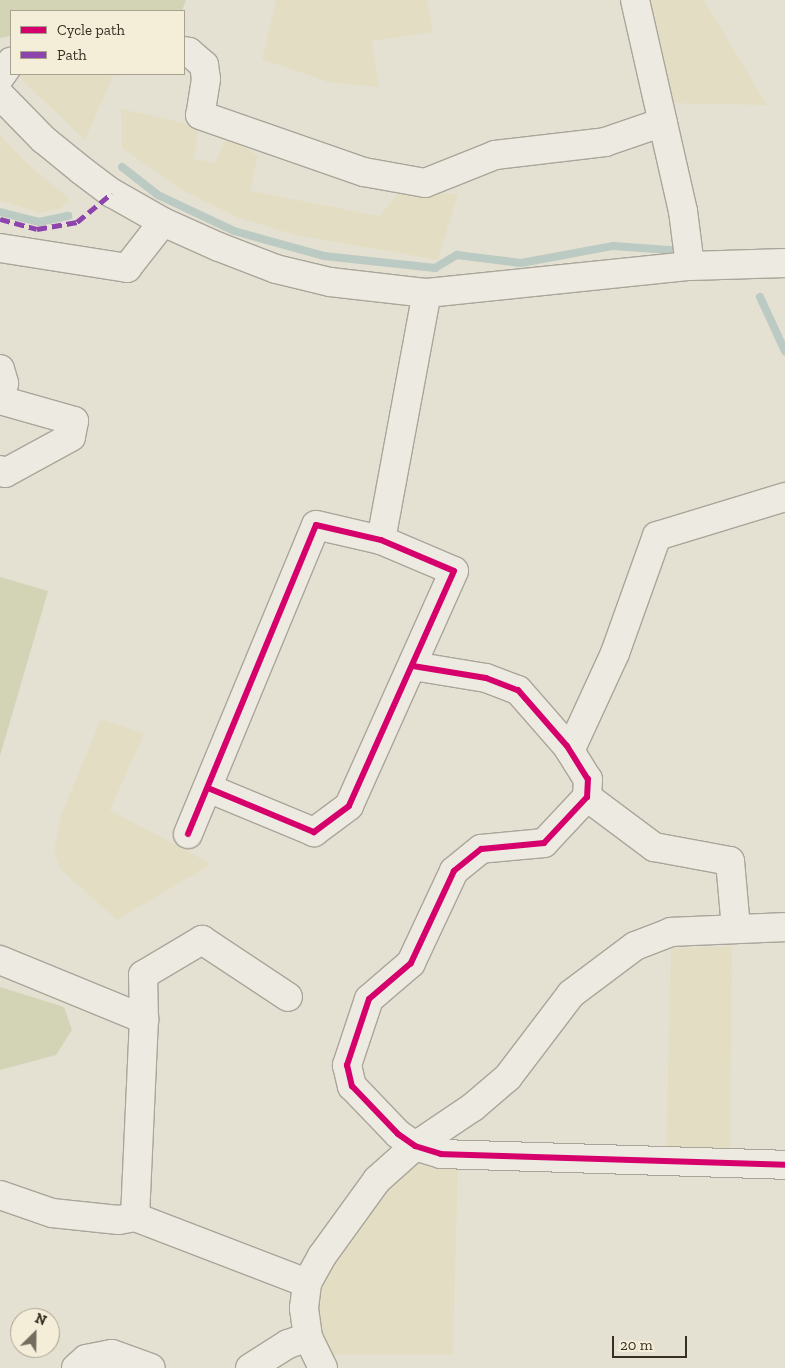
<!DOCTYPE html>
<style>
body{margin:0}
#map{position:relative;width:785px;height:1368px;overflow:hidden;background:#e4e0d2;font-family:"Zilla Slab",serif}
div>[style]{position:absolute}
[style*='--x']{left:calc(var(--x)*1px);top:calc(var(--y)*1px);width:calc(var(--w)*1px);rotate:calc(var(--a)*1deg)}
.farmland>*{inset:0;background:#e3dec3}
.green>*{inset:0;background:#d2d4b5}
.stream>*{height:8px;margin:-4px;padding:0 4px;transform-origin:4px;border-radius:4px;background:#bbcac2}
.roads{filter:drop-shadow(1px 0 #aaa59a) drop-shadow(-1px 0 #aaa59a) drop-shadow(0 1px #aaa59a) drop-shadow(0 -1px #aaa59a)}
.minor>*{height:28px;margin:-14px;padding:0 14px;transform-origin:14px;border-radius:14px;background:#edeae2}
.quiet>*{height:5px;margin-top:-2.5px;transform-origin:0;background:repeating-linear-gradient(90deg,#8e44ad 0 10px,transparent 0 15px)}
.cycleway>*{height:6px;margin:-3px;padding:0 3px;transform-origin:3px;border-radius:3px;background:#d6006c}
span{translate:-50% -50%;white-space:nowrap;text-align:center;line-height:1.15;-webkit-text-stroke:4px #f4eed9;paint-order:stroke}
.legend{position:absolute;left:10px;top:10px;width:175px;height:65px;box-sizing:border-box;background:#f4eed9;border:1px solid #a9a190;margin:0;padding:6px 9px;list-style:none;font-size:15px;color:#392e22}
.legend li{display:flex;align-items:center;gap:10px;height:25px}
.legend b{width:25px;border:1px solid #a9a190}
.north{position:absolute;left:10px;top:1308px;width:50px;height:50px;box-sizing:border-box;background:#f4eed9;border:1px solid #a9a190;border-radius:50%;rotate:23deg;font-size:14px;font-weight:700;line-height:20px;text-align:center;color:#392e22}
.north::after{content:'';display:block;margin:auto;width:18px;height:22px;background:#756c60;clip-path:polygon(50% 0,100% 100%,50% 72%,0 100%)}
.scale{position:absolute;left:612px;top:1336px;width:75px;height:22px;box-sizing:border-box;border:2px solid #392e22;border-top:0;padding-left:6px;font-size:15px;line-height:18px;white-space:nowrap;color:#392e22;-webkit-text-stroke:4px #f4eed9;paint-order:stroke}
</style>
<div id="map">
<div class="farmland">
<i style="clip-path:polygon(276px 0,427px 0,433px 32px,372px 41px,379px 87px,328px 82px,262px 59px)"></i>
<i style="clip-path:polygon(646px 0,704px 0,767px 105px,672px 103px)"></i>
<i style="clip-path:polygon(23px 74px,114px 74px,85px 140px,20px 78px)"></i>
<i style="clip-path:polygon(121px 109px,199px 126px,194px 159px,215px 163px,227px 136px,258px 156px,250px 191px,380px 216px,398px 193px,458px 194px,438px 260px,296px 235px,239px 218px,182px 190px,122px 148px)"></i>
<i style="clip-path:polygon(0 135px,30px 166px,70px 199px,61px 208px,41px 213px,0 201px)"></i>
<i style="clip-path:polygon(101px 719px,144px 734px,110px 810px,211px 864px,117px 920px,60px 869px,54px 851px,61px 815px)"></i>
<i style="clip-path:polygon(732px 946px,730px 1155px,666px 1153px,671px 949px)"></i>
<i style="clip-path:polygon(423px 1162px,458px 1164px,453px 1354px,328px 1355px,316px 1335px,315px 1304px,325px 1272px,382px 1194px,409px 1170px)"></i>
</div>
<div class="green">
<i style="clip-path:polygon(0 0,186px 0,182px 11px,11px 11px,11px 36px,0 38px)"></i>
<i style="clip-path:polygon(0 577px,48px 591px,0 756px)"></i>
<i style="clip-path:polygon(0 987px,64px 1007px,72px 1030px,56px 1055px,0 1070px)"></i>
</div>
<div class="stream">
<i style="--x:122;--y:167;--w:46;--a:37.9"></i>
<i style="--x:158;--y:195;--w:84;--a:25.3"></i>
<i style="--x:234;--y:231;--w:93;--a:15.5"></i>
<i style="--x:324;--y:256;--w:112;--a:6.2"></i>
<i style="--x:435;--y:268;--w:26;--a:-31"></i>
<i style="--x:457;--y:255;--w:64;--a:7.1"></i>
<i style="--x:521;--y:263;--w:94;--a:-10.5"></i>
<i style="--x:613;--y:246;--w:57;--a:4"></i>
<i style="--x:0;--y:212;--w:40;--a:14.4"></i>
<i style="--x:39;--y:222;--w:30;--a:-12"></i>
<i style="--x:760;--y:297;--w:60;--a:65.2"></i>
</div>
<div class="roads">
<div class="minor">
<i style="--x:635;--y:0;--w:216;--a:77.2"></i>
<i style="--x:683;--y:211;--w:55;--a:82.7"></i>
<i style="--x:184;--y:51;--w:5;--a:11"></i>
<i style="--x:189;--y:52;--w:20;--a:41"></i>
<i style="--x:204;--y:65;--w:14;--a:82"></i>
<i style="--x:206;--y:79;--w:36;--a:99"></i>
<i style="--x:200;--y:115;--w:174;--a:19.2"></i>
<i style="--x:364;--y:172;--w:62;--a:10.2"></i>
<i style="--x:425;--y:183;--w:75;--a:-21.8"></i>
<i style="--x:495;--y:155;--w:111;--a:-6.7"></i>
<i style="--x:605;--y:142;--w:61;--a:-19"></i>
<i style="--x:0;--y:77;--w:19;--a:-54"></i>
<i style="--x:0;--y:95;--w:62;--a:45.7"></i>
<i style="--x:43;--y:139;--w:49;--a:39.2"></i>
<i style="--x:81;--y:170;--w:39;--a:37"></i>
<i style="--x:112;--y:193;--w:59;--a:29.6"></i>
<i style="--x:163;--y:222;--w:61;--a:24.1"></i>
<i style="--x:219;--y:247;--w:61;--a:21.1"></i>
<i style="--x:276;--y:269;--w:56;--a:13.5"></i>
<i style="--x:330;--y:282;--w:98;--a:6.5"></i>
<i style="--x:427;--y:293;--w:264;--a:-5.9"></i>
<i style="--x:690;--y:266;--w:95;--a:-1.8"></i>
<i style="--x:0;--y:248;--w:129;--a:8.9"></i>
<i style="--x:127;--y:268;--w:58;--a:-52"></i>
<i style="--x:0;--y:369;--w:15;--a:74"></i>
<i style="--x:4;--y:383;--w:14;--a:107"></i>
<i style="--x:0;--y:400;--w:77;--a:15.8"></i>
<i style="--x:74;--y:421;--w:16;--a:101"></i>
<i style="--x:71;--y:437;--w:75;--a:151.4"></i>
<i style="--x:5;--y:473;--w:6;--a:-149"></i>
<i style="--x:381;--y:540;--w:251;--a:-79.5"></i>
<i style="--x:413;--y:666;--w:74;--a:9.3"></i>
<i style="--x:486;--y:678;--w:34;--a:21"></i>
<i style="--x:518;--y:690;--w:74;--a:48.8"></i>
<i style="--x:567;--y:746;--w:39;--a:58"></i>
<i style="--x:588;--y:779;--w:18;--a:93"></i>
<i style="--x:587;--y:797;--w:63;--a:133.1"></i>
<i style="--x:544;--y:843;--w:63;--a:174.6"></i>
<i style="--x:481;--y:849;--w:35;--a:141"></i>
<i style="--x:454;--y:871;--w:102;--a:115.1"></i>
<i style="--x:411;--y:963;--w:55;--a:139.4"></i>
<i style="--x:369;--y:999;--w:70;--a:108.4"></i>
<i style="--x:347;--y:1065;--w:22;--a:77"></i>
<i style="--x:352;--y:1086;--w:66;--a:46.2"></i>
<i style="--x:398;--y:1134;--w:21;--a:35"></i>
<i style="--x:415;--y:1146;--w:27;--a:17"></i>
<i style="--x:441;--y:1154;--w:344;--a:1.8"></i>
<i style="--x:570;--y:751;--w:108;--a:-65.3"></i>
<i style="--x:615;--y:653;--w:124;--a:-70.3"></i>
<i style="--x:657;--y:536;--w:134;--a:-16.9"></i>
<i style="--x:587;--y:797;--w:84;--a:36.7"></i>
<i style="--x:654;--y:847;--w:77;--a:10.4"></i>
<i style="--x:730;--y:861;--w:67;--a:84.9"></i>
<i style="--x:188;--y:834;--w:334;--a:-67.5"></i>
<i style="--x:316;--y:525;--w:67;--a:13"></i>
<i style="--x:381;--y:540;--w:79;--a:23"></i>
<i style="--x:454;--y:571;--w:257;--a:114.1"></i>
<i style="--x:349;--y:806;--w:44;--a:143.4"></i>
<i style="--x:314;--y:832;--w:115;--a:-157.5"></i>
<i style="--x:0;--y:960;--w:156;--a:22.3"></i>
<i style="--x:0;--y:1195;--w:55;--a:19.1"></i>
<i style="--x:52;--y:1213;--w:67;--a:6"></i>
<i style="--x:119;--y:1220;--w:16;--a:-11"></i>
<i style="--x:135;--y:1217;--w:184;--a:21"></i>
<i style="--x:135;--y:1217;--w:198;--a:-87.4"></i>
<i style="--x:144;--y:1019;--w:44;--a:-91.3"></i>
<i style="--x:143;--y:975;--w:69;--a:-30.7"></i>
<i style="--x:202;--y:940;--w:103;--a:33.5"></i>
<i style="--x:76;--y:1368;--w:13;--a:-42"></i>
<i style="--x:86;--y:1359;--w:26;--a:-11"></i>
<i style="--x:112;--y:1354;--w:41;--a:19.7"></i>
<i style="--x:250;--y:1368;--w:45;--a:-32.3"></i>
<i style="--x:288;--y:1344;--w:21;--a:-19"></i>
<i style="--x:323;--y:1368;--w:34;--a:-116"></i>
<i style="--x:308;--y:1337;--w:29;--a:-98"></i>
<i style="--x:304;--y:1308;--w:25;--a:-83"></i>
<i style="--x:307;--y:1283;--w:31;--a:-61"></i>
<i style="--x:322;--y:1256;--w:94;--a:-54.1"></i>
<i style="--x:377;--y:1180;--w:51;--a:-41.8"></i>
<i style="--x:415;--y:1146;--w:70;--a:-33.9"></i>
<i style="--x:473;--y:1107;--w:46;--a:-40.6"></i>
<i style="--x:508;--y:1077;--w:104;--a:-52.8"></i>
<i style="--x:571;--y:994;--w:80;--a:-36.9"></i>
<i style="--x:635;--y:946;--w:39;--a:-21"></i>
<i style="--x:671;--y:932;--w:114;--a:-2.5"></i>
</div>
</div>
<div class="quiet">
<i style="--x:0;--y:219;--w:38;--a:15"></i>
<i style="--x:37;--y:229;--w:41;--a:-9.9"></i>
<i style="--x:77;--y:222;--w:45;--a:-39.6"></i>
</div>
<div class="cycleway">
<i style="--x:413;--y:666;--w:74;--a:9.3"></i>
<i style="--x:486;--y:678;--w:34;--a:21"></i>
<i style="--x:518;--y:690;--w:74;--a:48.8"></i>
<i style="--x:567;--y:746;--w:39;--a:58"></i>
<i style="--x:588;--y:779;--w:18;--a:93"></i>
<i style="--x:587;--y:797;--w:63;--a:133.1"></i>
<i style="--x:544;--y:843;--w:63;--a:174.6"></i>
<i style="--x:481;--y:849;--w:35;--a:141"></i>
<i style="--x:454;--y:871;--w:102;--a:115.1"></i>
<i style="--x:411;--y:963;--w:55;--a:139.4"></i>
<i style="--x:369;--y:999;--w:70;--a:108.4"></i>
<i style="--x:347;--y:1065;--w:22;--a:77"></i>
<i style="--x:352;--y:1086;--w:66;--a:46.2"></i>
<i style="--x:398;--y:1134;--w:21;--a:35"></i>
<i style="--x:415;--y:1146;--w:27;--a:17"></i>
<i style="--x:441;--y:1154;--w:344;--a:1.8"></i>
<i style="--x:188;--y:834;--w:334;--a:-67.5"></i>
<i style="--x:316;--y:525;--w:67;--a:13"></i>
<i style="--x:381;--y:540;--w:79;--a:23"></i>
<i style="--x:454;--y:571;--w:257;--a:114.1"></i>
<i style="--x:349;--y:806;--w:44;--a:143.4"></i>
<i style="--x:314;--y:832;--w:115;--a:-157.5"></i>
</div>
<ul class="legend">
<li><b style="height:6px;background:#d6006c"></b>Cycle path</li>
<li><b style="height:6px;background:#8e44ad"></b>Path</li>
</ul>
<div class="north">N</div>
<div class="scale">20 m</div>
</div>
